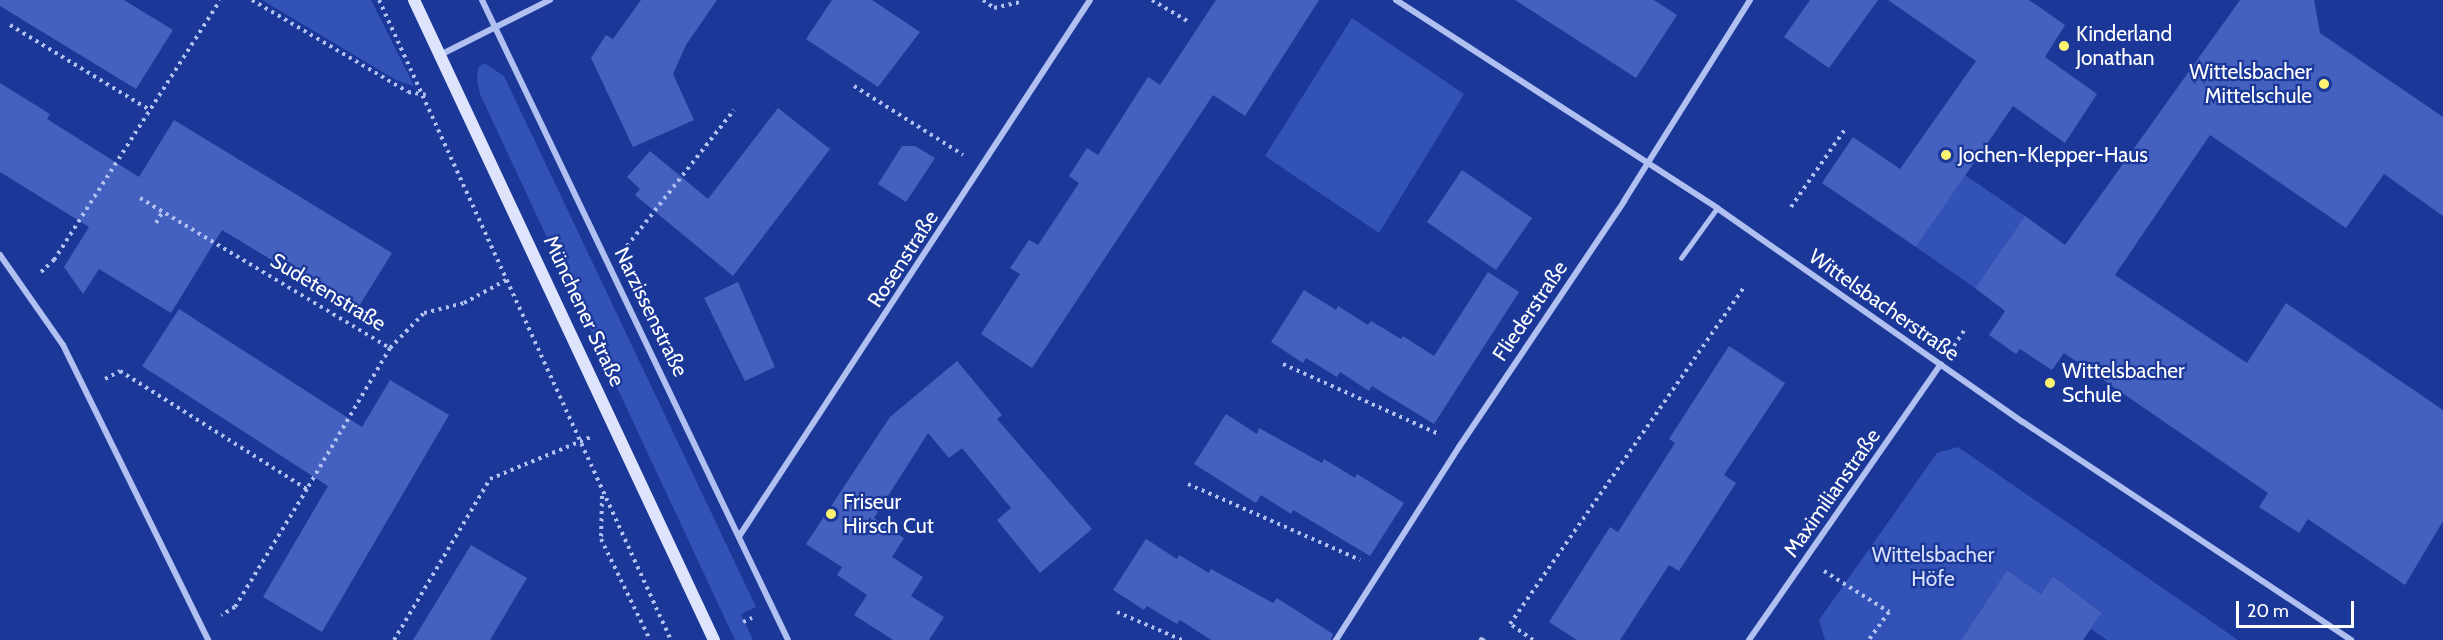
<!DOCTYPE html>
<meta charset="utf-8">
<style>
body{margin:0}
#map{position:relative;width:2443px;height:640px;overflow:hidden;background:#1b3898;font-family:Cabin,sans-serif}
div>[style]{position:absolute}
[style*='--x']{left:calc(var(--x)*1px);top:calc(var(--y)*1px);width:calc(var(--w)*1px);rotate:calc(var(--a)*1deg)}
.green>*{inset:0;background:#3252b7}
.building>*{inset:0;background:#4461bf}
.path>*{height:4px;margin-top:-2px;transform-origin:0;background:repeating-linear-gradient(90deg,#b0c0f0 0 3px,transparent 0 7.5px)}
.lane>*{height:4.5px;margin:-2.25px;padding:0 2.25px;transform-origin:2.25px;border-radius:2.25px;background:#b0c0f0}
.street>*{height:6px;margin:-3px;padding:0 3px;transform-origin:3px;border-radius:3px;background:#b0c0f0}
.secondary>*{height:12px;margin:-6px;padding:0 6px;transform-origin:6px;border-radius:6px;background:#dee4fb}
.dots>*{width:16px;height:16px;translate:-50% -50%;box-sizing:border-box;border:3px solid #1b3898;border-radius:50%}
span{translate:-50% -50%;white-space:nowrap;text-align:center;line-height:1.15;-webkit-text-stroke:4.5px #1b3898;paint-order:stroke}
.poi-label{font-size:21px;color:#fff}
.left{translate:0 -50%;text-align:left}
.right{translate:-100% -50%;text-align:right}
.street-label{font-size:21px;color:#fff}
.park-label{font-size:21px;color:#d7e0fb}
.scale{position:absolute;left:2236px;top:601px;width:118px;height:27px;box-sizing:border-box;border:3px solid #fff;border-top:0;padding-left:8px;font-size:18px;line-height:21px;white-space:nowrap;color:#fff;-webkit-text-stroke:4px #1b3898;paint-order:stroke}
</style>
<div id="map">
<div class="green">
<i style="clip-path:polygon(262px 0,371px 0,414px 86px,396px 80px)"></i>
<i style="clip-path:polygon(1352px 18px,1464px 94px,1379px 233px,1265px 156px)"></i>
<i style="clip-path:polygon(484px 63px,504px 76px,756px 607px,741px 614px,753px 640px,735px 640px,480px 94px,477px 80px,478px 68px)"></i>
<i style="clip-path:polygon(1965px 175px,2025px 216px,1975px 288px,1916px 247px)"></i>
<i style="clip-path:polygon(1958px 447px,2238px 640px,2107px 640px,2091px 629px,2102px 613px,2053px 576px,2041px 594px,2007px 570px,1961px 640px,1825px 640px,1819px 620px,1937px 453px)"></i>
</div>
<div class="building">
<i style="clip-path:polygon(0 0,124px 0,173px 30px,136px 89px,0 6px)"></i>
<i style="clip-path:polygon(641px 0,717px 0,686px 45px,673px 74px,694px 120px,633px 147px,591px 58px,606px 35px,613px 39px)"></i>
<i style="clip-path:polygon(832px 0,872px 0,920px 32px,878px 87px,806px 39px)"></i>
<i style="clip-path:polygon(1216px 0,1319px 0,1245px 116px,1213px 95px,1032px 368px,981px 334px,1020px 274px,1010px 268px,1029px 240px,1038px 245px,1079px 183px,1069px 176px,1087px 148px,1098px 155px,1148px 77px,1160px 85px)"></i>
<i style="clip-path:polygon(1515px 0,1654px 0,1677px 15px,1636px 78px)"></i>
<i style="clip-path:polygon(1810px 0,1878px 0,1829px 68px,1784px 37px)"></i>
<i style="clip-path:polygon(1888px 0,2029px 0,2065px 25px,2045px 57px,2097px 94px,2065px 143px,2013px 106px,1916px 247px,1822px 183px,1853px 137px,1900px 169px,1976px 61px)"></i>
<i style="clip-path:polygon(2240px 0,2314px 0,2320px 33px,2443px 117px,2443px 216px,2384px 174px,2346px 228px,2210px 135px,2115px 275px,2247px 363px,2286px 303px,2443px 410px,2443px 521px,2405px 585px,2308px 519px,2299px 533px,2259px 507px,2268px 493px,2064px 353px,2052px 370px,2020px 349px,2016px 354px,1989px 335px,2005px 311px,1975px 288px,2025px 216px,2065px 245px)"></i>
<i style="clip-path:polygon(0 83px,50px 114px,47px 119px,139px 177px,174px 120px,392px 253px,356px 311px,222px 230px,171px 313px,99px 269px,83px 294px,64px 267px,89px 227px,0 172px)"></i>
<i style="clip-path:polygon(778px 108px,830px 149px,733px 276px,635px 195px,640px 189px,627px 177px,650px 151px,708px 199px)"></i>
<i style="clip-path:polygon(902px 146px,915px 146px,935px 158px,906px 202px,878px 184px)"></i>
<i style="clip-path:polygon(1462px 170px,1532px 218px,1496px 270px,1427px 222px)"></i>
<i style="clip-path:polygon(1488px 272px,1519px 292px,1434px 424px,1372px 386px,1369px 391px,1340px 372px,1337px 377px,1306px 358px,1303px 363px,1271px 342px,1304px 290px,1336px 310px,1338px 306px,1368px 325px,1371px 321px,1401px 339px,1403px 336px,1434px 356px)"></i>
<i style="clip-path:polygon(738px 282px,775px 367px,745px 381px,704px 298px)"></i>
<i style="clip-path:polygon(179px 309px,362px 427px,390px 380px,449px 415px,322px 632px,263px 597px,328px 486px,142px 366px)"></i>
<i style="clip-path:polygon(1729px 346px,1785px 383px,1724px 475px,1736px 483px,1679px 571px,1669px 565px,1620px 640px,1577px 640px,1549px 622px,1610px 527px,1618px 532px,1675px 443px,1669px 439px)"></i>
<i style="clip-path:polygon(957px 361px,1002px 415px,997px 419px,1092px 529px,1040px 573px,997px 520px,1011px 508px,962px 448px,949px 458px,928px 433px,874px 518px,904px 538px,892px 557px,923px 577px,911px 596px,944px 617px,929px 640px,893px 640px,854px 615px,867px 595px,837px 575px,842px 567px,806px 544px,890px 417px)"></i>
<i style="clip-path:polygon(1226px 414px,1257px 434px,1259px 428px,1322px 463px,1324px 459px,1355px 478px,1357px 474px,1404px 503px,1370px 556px,1293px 510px,1291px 514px,1261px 495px,1256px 503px,1194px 464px)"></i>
<i style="clip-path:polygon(1146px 539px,1177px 559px,1179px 555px,1209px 573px,1211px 569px,1273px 603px,1277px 598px,1333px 634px,1331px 640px,1211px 640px,1180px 620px,1177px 624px,1147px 606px,1144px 610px,1113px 590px)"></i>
<i style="clip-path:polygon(471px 545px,527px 578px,490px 640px,413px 640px)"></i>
<i style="clip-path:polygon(2007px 570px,2041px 594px,2053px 576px,2102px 613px,2083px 640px,1961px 640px)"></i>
</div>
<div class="path">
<i style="--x:252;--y:0;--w:181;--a:30.5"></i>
<i style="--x:408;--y:92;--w:18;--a:9"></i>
<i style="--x:379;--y:0;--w:703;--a:65.48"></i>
<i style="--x:983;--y:0;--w:14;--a:36"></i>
<i style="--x:994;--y:8;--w:28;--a:-13"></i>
<i style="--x:1152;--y:0;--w:43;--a:30.7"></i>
<i style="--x:10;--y:25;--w:164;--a:31.3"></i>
<i style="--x:854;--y:86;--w:129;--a:32.3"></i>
<i style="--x:140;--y:198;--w:292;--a:31"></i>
<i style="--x:390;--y:348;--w:164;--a:120.5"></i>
<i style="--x:1791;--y:207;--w:96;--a:-55.2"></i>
<i style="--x:156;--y:223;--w:14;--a:-60"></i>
<i style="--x:627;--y:246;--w:173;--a:-51.8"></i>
<i style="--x:41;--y:272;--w:18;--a:-43"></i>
<i style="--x:54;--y:260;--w:308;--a:-57.4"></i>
<i style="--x:1954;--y:346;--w:20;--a:-57"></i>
<i style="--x:390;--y:348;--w:49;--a:-45.8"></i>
<i style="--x:424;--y:313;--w:41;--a:-14"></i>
<i style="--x:464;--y:303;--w:50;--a:-28.6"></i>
<i style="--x:1283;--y:364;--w:171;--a:24.2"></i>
<i style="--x:105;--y:379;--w:17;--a:-28"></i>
<i style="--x:120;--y:371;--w:221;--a:32.3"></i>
<i style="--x:307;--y:489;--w:138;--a:121.4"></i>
<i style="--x:235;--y:607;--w:16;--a:150"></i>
<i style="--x:1188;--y:484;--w:188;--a:23.8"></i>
<i style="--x:602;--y:496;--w:43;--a:91.3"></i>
<i style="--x:601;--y:539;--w:112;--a:64.1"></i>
<i style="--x:1824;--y:571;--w:77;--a:32.2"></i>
<i style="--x:1889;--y:612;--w:34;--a:126"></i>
<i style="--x:1117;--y:612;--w:71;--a:23.3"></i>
<i style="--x:743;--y:622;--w:10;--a:-24"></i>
<i style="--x:394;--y:640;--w:187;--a:-59.2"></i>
<i style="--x:490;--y:479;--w:109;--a:-22.6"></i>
<i style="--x:1533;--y:640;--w:28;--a:-145"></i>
<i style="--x:1510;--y:624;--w:412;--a:-55.2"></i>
</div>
<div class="lane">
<i style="--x:1681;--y:258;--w:62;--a:-54.2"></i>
<i style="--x:1481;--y:639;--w:2;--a:27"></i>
</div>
<div class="street">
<i style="--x:482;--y:0;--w:709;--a:64.45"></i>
<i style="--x:1396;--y:0;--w:382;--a:32.9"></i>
<i style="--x:1717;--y:208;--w:373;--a:35"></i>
<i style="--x:2023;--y:422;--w:394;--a:33.6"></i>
<i style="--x:440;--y:55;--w:123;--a:-26.6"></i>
<i style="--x:0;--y:255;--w:110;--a:55"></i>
<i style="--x:63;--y:345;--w:329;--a:63.8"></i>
<i style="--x:740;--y:535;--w:639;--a:-56.81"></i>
<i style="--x:1336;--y:640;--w:229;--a:-57.5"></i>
<i style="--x:1459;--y:447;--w:296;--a:-56.1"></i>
<i style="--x:1624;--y:201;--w:237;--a:-57.9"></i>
<i style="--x:1749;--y:640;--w:336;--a:-55.2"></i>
</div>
<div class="secondary">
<i style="--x:414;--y:0;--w:707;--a:64.89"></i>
</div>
<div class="dots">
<i style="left:2064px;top:46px;background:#fff36f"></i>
<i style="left:2324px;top:84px;background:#fff36f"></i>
<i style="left:1946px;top:155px;background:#fff36f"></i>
<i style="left:2050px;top:383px;background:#fff36f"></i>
<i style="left:831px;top:514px;background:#fff36f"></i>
</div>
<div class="poi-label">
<span class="left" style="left:2076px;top:46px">Kinderland<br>Jonathan</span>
<span class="right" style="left:2312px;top:84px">Wittelsbacher<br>Mittelschule</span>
<span class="left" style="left:1958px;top:155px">Jochen-Klepper-Haus</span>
<span class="left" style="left:2062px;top:383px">Wittelsbacher<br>Schule</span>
<span class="left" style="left:843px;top:514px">Friseur<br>Hirsch Cut</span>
</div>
<div class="street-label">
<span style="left:903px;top:259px;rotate:-57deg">Rosenstraße</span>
<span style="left:328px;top:292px;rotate:31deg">Sudetenstraße</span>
<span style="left:1884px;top:305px;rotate:35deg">Wittelsbacherstraße</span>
<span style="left:584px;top:311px;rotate:65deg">Münchener Straße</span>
<span style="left:1530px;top:311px;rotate:-56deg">Fliederstraße</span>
<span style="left:651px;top:312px;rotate:64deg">Narzissenstraße</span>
<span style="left:1832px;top:493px;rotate:-55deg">Maximilianstraße</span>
</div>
<div class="park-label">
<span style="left:1933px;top:567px">Wittelsbacher<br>Höfe</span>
</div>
<div class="scale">20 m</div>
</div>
